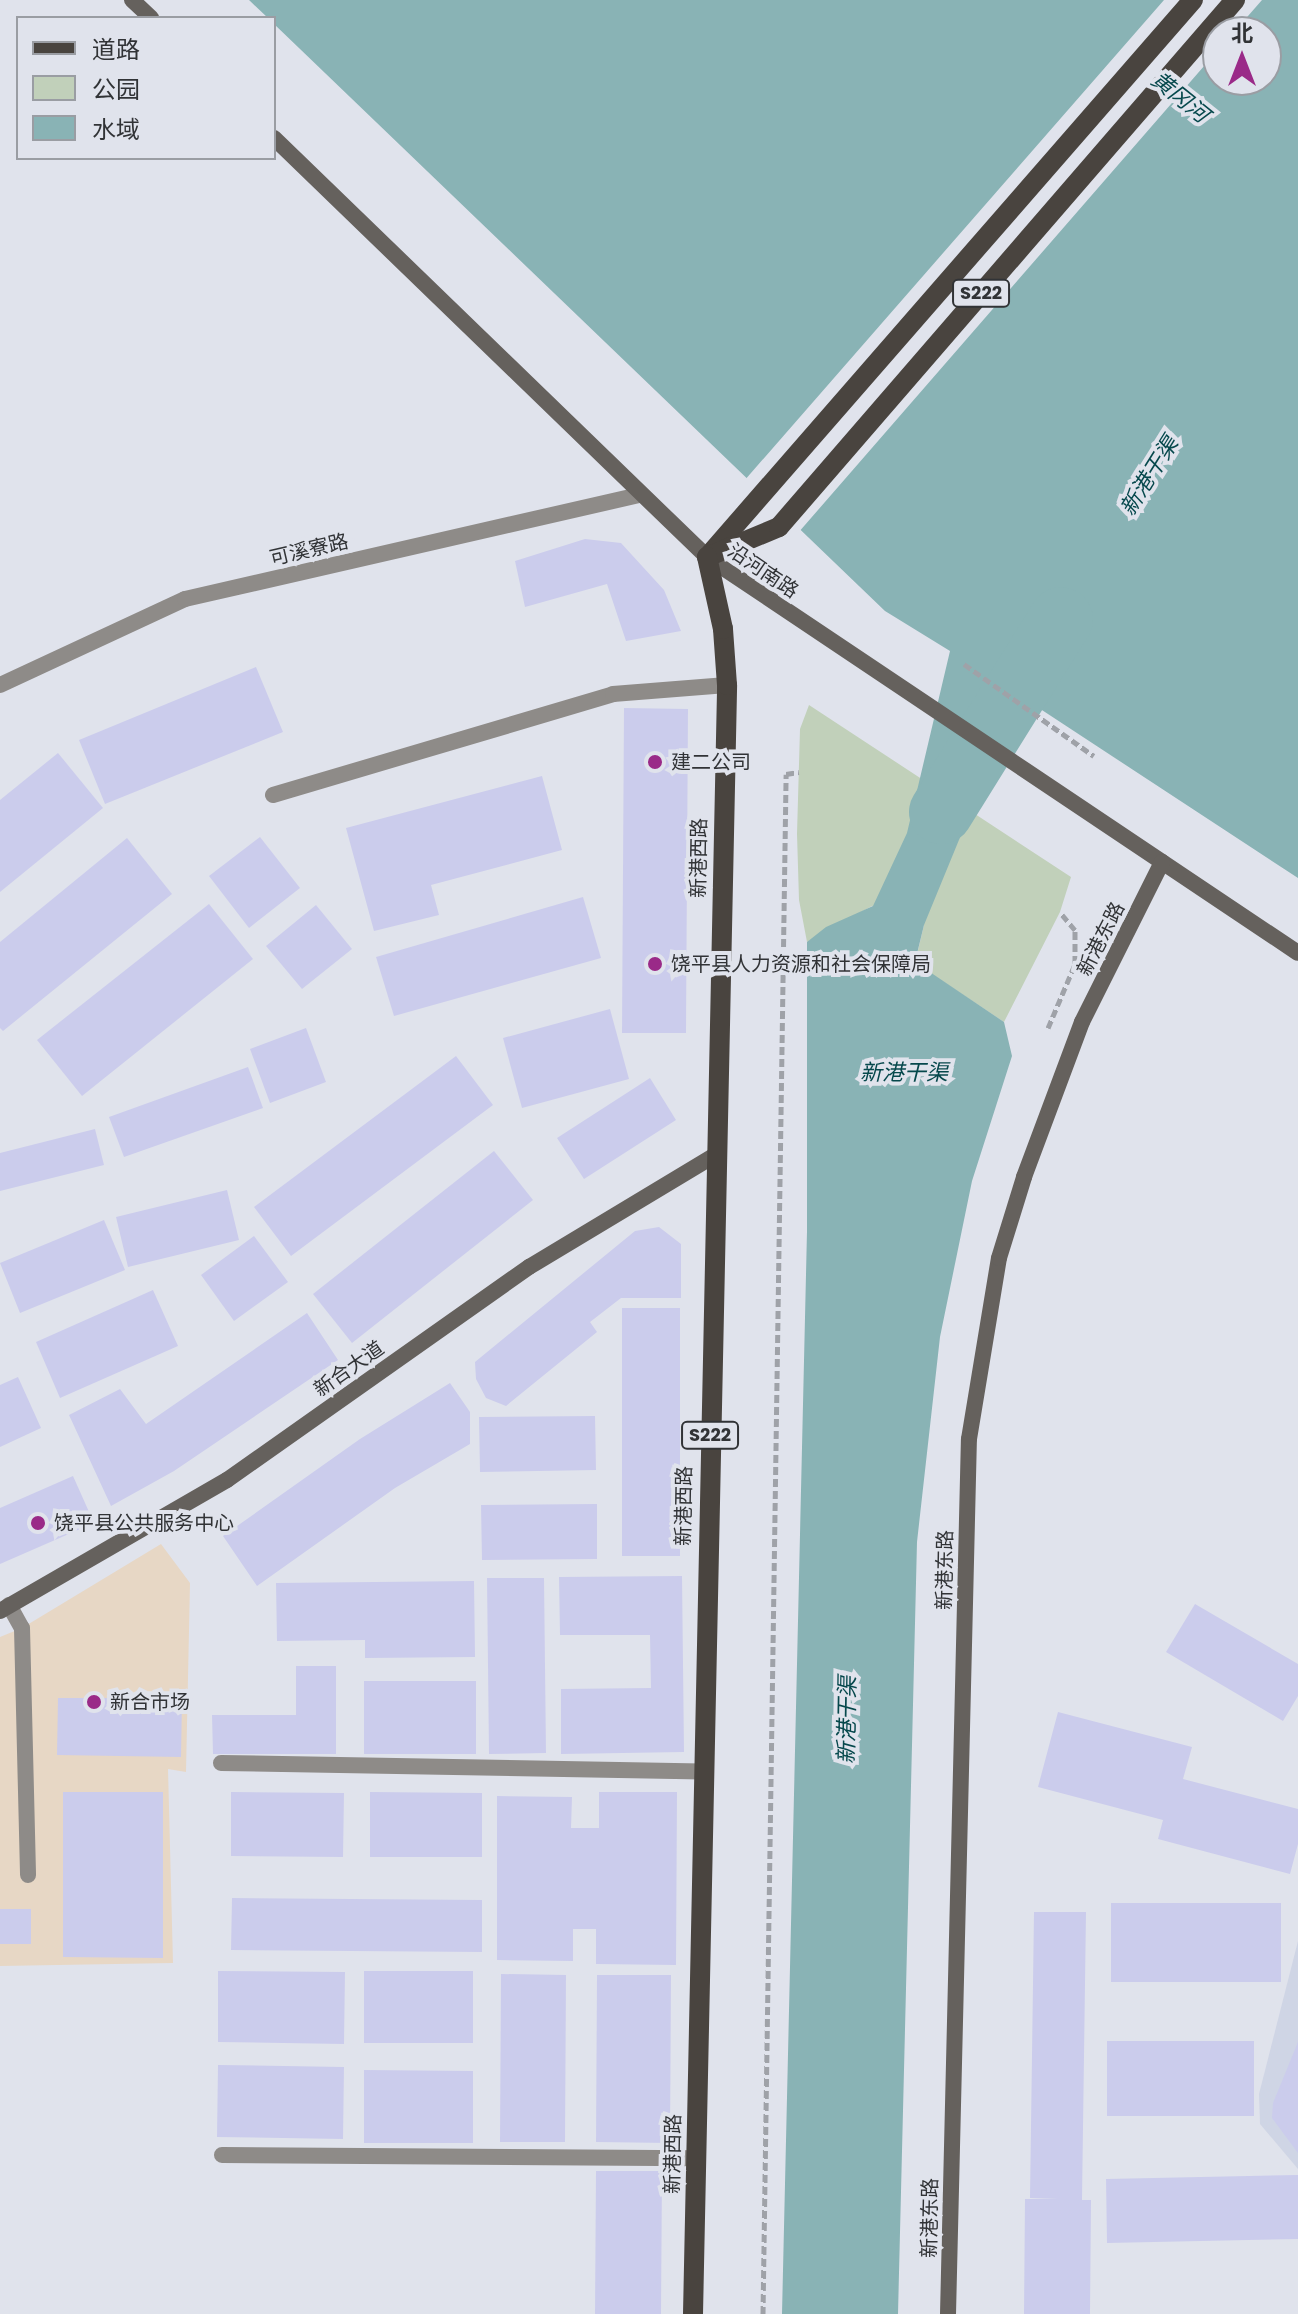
<!DOCTYPE html>
<meta charset="utf-8">
<style>
body{margin:0}
#map{position:relative;width:1298px;height:2314px;overflow:hidden;background:#e0e3ec;font-family:Poppins,"Noto Sans SC",sans-serif}
div>[style]{position:absolute}
[style*='--x']{left:calc(var(--x)*1px);top:calc(var(--y)*1px);width:calc(var(--w)*1px);rotate:calc(var(--a)*1deg)}
.commercial>*{inset:0;background:#e7d7c5}
.built>*{inset:0;background:#cfd5e5}
.green>*{inset:0;background:#c1d0ba}
.water>*{inset:0;background:#89b3b5}
.pier>*{inset:0;background:#e0e3ec}
.river>*{height:64px;margin:-32px;padding:0 32px;transform-origin:32px;border-radius:32px;background:#89b3b5}
.building>*{inset:0;background:#cbccec}
.path>*{height:5px;margin-top:-2.5px;transform-origin:0;background:repeating-linear-gradient(90deg,#9fa2a8 0 8px,transparent 0 12px)}
.minor>*{height:16px;margin:-8px;padding:0 8px;transform-origin:8px;border-radius:8px;background:#8e8b88}
.tertiary>*{height:16px;margin:-8px;padding:0 8px;transform-origin:8px;border-radius:8px;background:#8e8b88}
.secondary>*{height:16px;margin:-8px;padding:0 8px;transform-origin:8px;border-radius:8px;background:#65615d}
.primary>*{height:20px;margin:-10px;padding:0 10px;transform-origin:10px;border-radius:10px;background:#49443f}
.dots>*{width:22px;height:22px;translate:-50% -50%;box-sizing:border-box;border:4px solid #e0e3ec;border-radius:50%}
span{translate:-50% -50%;white-space:nowrap;text-align:center;line-height:1.15;-webkit-text-stroke:8px #e0e3ec;paint-order:stroke}
.shield-label span{padding:2px 6px;background:#e0e3ec;border:2px solid;border-radius:6px;-webkit-text-stroke-width:0}
.shield-label{font-size:18px;color:#313336;font-weight:700}
.street-label{font-size:20px;color:#313336}
.poi-label{font-size:20px;color:#313336}
.left{translate:0 -50%;text-align:left}
.water-label{font-size:22px;color:#06484c;font-style:italic}
.legend{position:absolute;left:16px;top:16px;width:260px;height:144px;box-sizing:border-box;background:#e0e3ec;border:2px solid #9a9da3;margin:0;padding:10px 14px;list-style:none;font-size:24px;color:#313336}
.legend li{display:flex;align-items:center;gap:16px;height:40px}
.legend b{width:40px;border:2px solid #9a9da3}
.north{position:absolute;left:1202px;top:16px;width:80px;height:80px;box-sizing:border-box;background:#e0e3ec;border:2px solid #9a9da3;border-radius:50%;rotate:0deg;font-size:22px;font-weight:700;line-height:32px;text-align:center;color:#313336}
.north::after{content:'';display:block;margin:auto;width:28px;height:36px;background:#9a2a88;clip-path:polygon(50% 0,100% 100%,50% 72%,0 100%)}
</style>
<div id="map">
<div class="commercial">
<i style="clip-path:polygon(161px 1544px,190px 1583px,186px 1772px,168px 1769px,173px 1963px,0 1966px,0 1637px,22px 1628px)"></i>
</div>
<div class="built">
<i style="clip-path:polygon(1298px 1941px,1298px 2169px,1260px 2124px,1259px 2094px)"></i>
</div>
<div class="green">
<i style="clip-path:polygon(809px 705px,1071px 877px,1060px 912px,1004px 1022px,915px 963px,924px 925px,872px 906px,807px 942px,799px 900px,797px 834px,800px 729px)"></i>
</div>
<div class="water">
<i style="clip-path:polygon(evenodd,249px 0,1298px 0,1298px 878px,996px 680px,961px 835px,924px 925px,915px 962px,1004px 1022px,1012px 1056px,972px 1181px,940px 1337px,917px 1542px,898px 2314px,782px 2314px,807px 1231px,807px 942px,826px 927px,873px 906px,907px 833px,950px 651px,885px 611px,274px 24px,274px 18px,268px 18px,249px 0,1218px 32px,1266px 32px,1266px 80px,1218px 80px,1218px 32px)"></i>
</div>
<div class="pier">
<i style="clip-path:polygon(1164px 0,1262px 0,1234px 32px,1218px 32px,1218px 50px,798px 533px,744px 481px)"></i>
</div>
<div class="river">
<i style="--x:941;--y:812;--w:227;--a:-58.1"></i>
</div>
<div class="building">
<i style="clip-path:polygon(585px 539px,621px 543px,664px 590px,681px 631px,626px 641px,607px 584px,525px 607px,515px 561px)"></i>
<i style="clip-path:polygon(256px 667px,283px 732px,105px 804px,79px 740px)"></i>
<i style="clip-path:polygon(624px 708px,688px 709px,686px 1033px,622px 1033px)"></i>
<i style="clip-path:polygon(58px 753px,103px 808px,0 892px,0 800px)"></i>
<i style="clip-path:polygon(542px 776px,562px 850px,431px 885px,439px 915px,374px 931px,346px 828px)"></i>
<i style="clip-path:polygon(260px 837px,300px 888px,249px 928px,209px 876px)"></i>
<i style="clip-path:polygon(127px 838px,172px 894px,3px 1031px,0 1028px,0 942px)"></i>
<i style="clip-path:polygon(583px 897px,601px 958px,394px 1016px,376px 957px)"></i>
<i style="clip-path:polygon(209px 904px,253px 959px,82px 1096px,37px 1040px)"></i>
<i style="clip-path:polygon(316px 905px,352px 949px,302px 989px,266px 946px)"></i>
<i style="clip-path:polygon(610px 1009px,629px 1079px,522px 1108px,503px 1038px)"></i>
<i style="clip-path:polygon(306px 1028px,326px 1082px,270px 1103px,250px 1049px)"></i>
<i style="clip-path:polygon(456px 1056px,493px 1105px,291px 1256px,254px 1207px)"></i>
<i style="clip-path:polygon(248px 1067px,263px 1108px,124px 1157px,109px 1117px)"></i>
<i style="clip-path:polygon(650px 1078px,676px 1120px,584px 1179px,557px 1138px)"></i>
<i style="clip-path:polygon(95px 1129px,104px 1165px,0 1191px,0 1153px)"></i>
<i style="clip-path:polygon(494px 1151px,533px 1200px,352px 1343px,313px 1294px)"></i>
<i style="clip-path:polygon(227px 1190px,239px 1240px,128px 1267px,116px 1217px)"></i>
<i style="clip-path:polygon(104px 1220px,125px 1270px,20px 1313px,0 1263px)"></i>
<i style="clip-path:polygon(659px 1227px,681px 1244px,681px 1298px,621px 1298px,590px 1322px,597px 1332px,506px 1406px,486px 1398px,476px 1379px,475px 1362px,635px 1231px)"></i>
<i style="clip-path:polygon(254px 1236px,288px 1282px,234px 1321px,201px 1275px)"></i>
<i style="clip-path:polygon(153px 1290px,178px 1346px,60px 1398px,36px 1342px)"></i>
<i style="clip-path:polygon(622px 1308px,680px 1308px,680px 1556px,622px 1556px)"></i>
<i style="clip-path:polygon(307px 1313px,338px 1360px,174px 1471px,111px 1506px,69px 1415px,120px 1389px,146px 1424px)"></i>
<i style="clip-path:polygon(18px 1377px,41px 1428px,0 1447px,0 1385px)"></i>
<i style="clip-path:polygon(450px 1383px,470px 1412px,470px 1444px,395px 1488px,257px 1586px,223px 1536px,360px 1439px)"></i>
<i style="clip-path:polygon(595px 1416px,596px 1470px,480px 1472px,479px 1417px)"></i>
<i style="clip-path:polygon(73px 1476px,94px 1523px,0 1564px,0 1508px)"></i>
<i style="clip-path:polygon(597px 1504px,597px 1559px,482px 1560px,481px 1505px)"></i>
<i style="clip-path:polygon(682px 1576px,684px 1752px,561px 1754px,561px 1689px,651px 1688px,650px 1635px,560px 1635px,559px 1577px)"></i>
<i style="clip-path:polygon(487px 1578px,544px 1578px,546px 1753px,489px 1754px)"></i>
<i style="clip-path:polygon(474px 1581px,475px 1657px,365px 1658px,365px 1640px,277px 1641px,276px 1583px)"></i>
<i style="clip-path:polygon(1195px 1604px,1298px 1664px,1298px 1696px,1283px 1721px,1166px 1652px)"></i>
<i style="clip-path:polygon(296px 1666px,336px 1666px,336px 1754px,213px 1754px,212px 1715px,296px 1715px)"></i>
<i style="clip-path:polygon(364px 1681px,476px 1681px,476px 1754px,364px 1754px)"></i>
<i style="clip-path:polygon(58px 1698px,182px 1698px,181px 1757px,57px 1755px)"></i>
<i style="clip-path:polygon(1058px 1712px,1192px 1747px,1183px 1779px,1298px 1809px,1298px 1844px,1290px 1874px,1158px 1839px,1163px 1820px,1038px 1787px)"></i>
<i style="clip-path:polygon(63px 1792px,163px 1792px,163px 1958px,63px 1957px)"></i>
<i style="clip-path:polygon(231px 1792px,344px 1793px,343px 1857px,231px 1856px)"></i>
<i style="clip-path:polygon(370px 1792px,482px 1793px,482px 1857px,370px 1857px)"></i>
<i style="clip-path:polygon(599px 1792px,677px 1792px,676px 1965px,596px 1964px,596px 1929px,573px 1929px,573px 1961px,497px 1960px,497px 1796px,572px 1797px,571px 1828px,599px 1828px)"></i>
<i style="clip-path:polygon(232px 1898px,482px 1900px,482px 1952px,231px 1950px)"></i>
<i style="clip-path:polygon(1111px 1903px,1281px 1903px,1281px 1982px,1111px 1982px)"></i>
<i style="clip-path:polygon(0 1909px,31px 1909px,31px 1944px,0 1944px)"></i>
<i style="clip-path:polygon(1034px 1912px,1086px 1912px,1082px 2200px,1091px 2200px,1090px 2314px,1024px 2314px,1025px 2199px,1058px 2199px,1030px 2198px)"></i>
<i style="clip-path:polygon(218px 1971px,345px 1972px,344px 2044px,218px 2042px)"></i>
<i style="clip-path:polygon(364px 1971px,473px 1971px,473px 2043px,364px 2043px)"></i>
<i style="clip-path:polygon(501px 1974px,566px 1975px,565px 2142px,500px 2142px)"></i>
<i style="clip-path:polygon(597px 1975px,671px 1975px,670px 2143px,596px 2142px)"></i>
<i style="clip-path:polygon(1107px 2041px,1254px 2041px,1254px 2116px,1107px 2116px)"></i>
<i style="clip-path:polygon(1298px 2042px,1298px 2153px,1272px 2118px,1273px 2103px)"></i>
<i style="clip-path:polygon(218px 2065px,344px 2067px,343px 2139px,217px 2137px)"></i>
<i style="clip-path:polygon(364px 2070px,473px 2071px,473px 2143px,364px 2143px)"></i>
<i style="clip-path:polygon(596px 2171px,662px 2171px,661px 2314px,595px 2314px)"></i>
<i style="clip-path:polygon(1298px 2175px,1298px 2239px,1107px 2243px,1106px 2179px)"></i>
</div>
<div class="path">
<i style="--x:964;--y:664;--w:159;--a:35.3"></i>
<i style="--x:1048;--y:1028;--w:69;--a:-67.1"></i>
<i style="--x:1075;--y:964;--w:34;--a:-90"></i>
<i style="--x:1075;--y:930;--w:23;--a:-130"></i>
<i style="--x:763;--y:2314;--w:1540;--a:-89.14"></i>
<i style="--x:786;--y:774;--w:13;--a:-9"></i>
</div>
<div class="minor">
<i style="--x:273;--y:795;--w:355;--a:-16.5"></i>
<i style="--x:613;--y:694;--w:114;--a:-4.5"></i>
<i style="--x:9;--y:1605;--w:26;--a:61"></i>
<i style="--x:22;--y:1628;--w:247;--a:88.6"></i>
<i style="--x:221;--y:1763;--w:481;--a:1"></i>
<i style="--x:222;--y:2155;--w:475;--a:0.4"></i>
</div>
<div class="tertiary">
<i style="--x:0;--y:685;--w:204;--a:-24.9"></i>
<i style="--x:185;--y:599;--w:467;--a:-12.9"></i>
</div>
<div class="secondary">
<i style="--x:132;--y:0;--w:26;--a:43"></i>
<i style="--x:274;--y:138;--w:603;--a:44.06"></i>
<i style="--x:707;--y:557;--w:711;--a:33.82"></i>
<i style="--x:0;--y:1611;--w:262;--a:-30"></i>
<i style="--x:227;--y:1480;--w:370;--a:-35.2"></i>
<i style="--x:529;--y:1267;--w:219;--a:-31"></i>
<i style="--x:948;--y:2314;--w:875;--a:-88.63"></i>
<i style="--x:969;--y:1439;--w:183;--a:-80.6"></i>
<i style="--x:999;--y:1258;--w:85;--a:-72.8"></i>
<i style="--x:1024;--y:1177;--w:165;--a:-69.5"></i>
<i style="--x:1082;--y:1022;--w:179;--a:-63.4"></i>
</div>
<div class="primary">
<i style="--x:710;--y:554;--w:735;--a:-48.92"></i>
<i style="--x:707;--y:557;--w:78;--a:-22.6"></i>
<i style="--x:779;--y:527;--w:697;--a:-49.13"></i>
<i style="--x:693;--y:2314;--w:1629;--a:-88.8"></i>
<i style="--x:727;--y:685;--w:56;--a:-94.1"></i>
<i style="--x:723;--y:629;--w:74;--a:-102.5"></i>
</div>
<div class="dots">
<i style="left:655px;top:762px;background:#9a2a88"></i>
<i style="left:655px;top:964px;background:#9a2a88"></i>
<i style="left:38px;top:1523px;background:#9a2a88"></i>
<i style="left:94px;top:1702px;background:#9a2a88"></i>
</div>
<div class="shield-label">
<span style="left:981px;top:293px">S222</span>
<span style="left:710px;top:1435px">S222</span>
</div>
<div class="street-label">
<span style="left:309px;top:550px;rotate:-13deg">可溪寮路</span>
<span style="left:763px;top:571px;rotate:34deg">沿河南路</span>
<span style="left:699px;top:858px;rotate:-89deg">新港西路</span>
<span style="left:1101px;top:939px;rotate:-63deg">新港东路</span>
<span style="left:349px;top:1369px;rotate:-35deg">新合大道</span>
<span style="left:684px;top:1506px;rotate:-89deg">新港西路</span>
<span style="left:945px;top:1570px;rotate:-89deg">新港东路</span>
<span style="left:673px;top:2154px;rotate:-89deg">新港西路</span>
<span style="left:930px;top:2218px;rotate:-89deg">新港东路</span>
</div>
<div class="poi-label">
<span class="left" style="left:671px;top:762px">建二公司</span>
<span class="left" style="left:671px;top:964px">饶平县人力资源和社会保障局</span>
<span class="left" style="left:54px;top:1523px">饶平县公共服务中心</span>
<span class="left" style="left:110px;top:1702px">新合市场</span>
</div>
<div class="water-label">
<span style="left:1180px;top:97px;rotate:39deg">黄冈河</span>
<span style="left:1149px;top:476px;rotate:-58deg">新港干渠</span>
<span style="left:904px;top:1073px">新港干渠</span>
<span style="left:847px;top:1720px;rotate:-89deg">新港干渠</span>
</div>
<ul class="legend">
<li><b style="height:10px;background:#49443f"></b>道路</li>
<li><b style="height:22px;background:#c1d0ba"></b>公园</li>
<li><b style="height:22px;background:#89b3b5"></b>水域</li>
</ul>
<div class="north">北</div>
</div>
